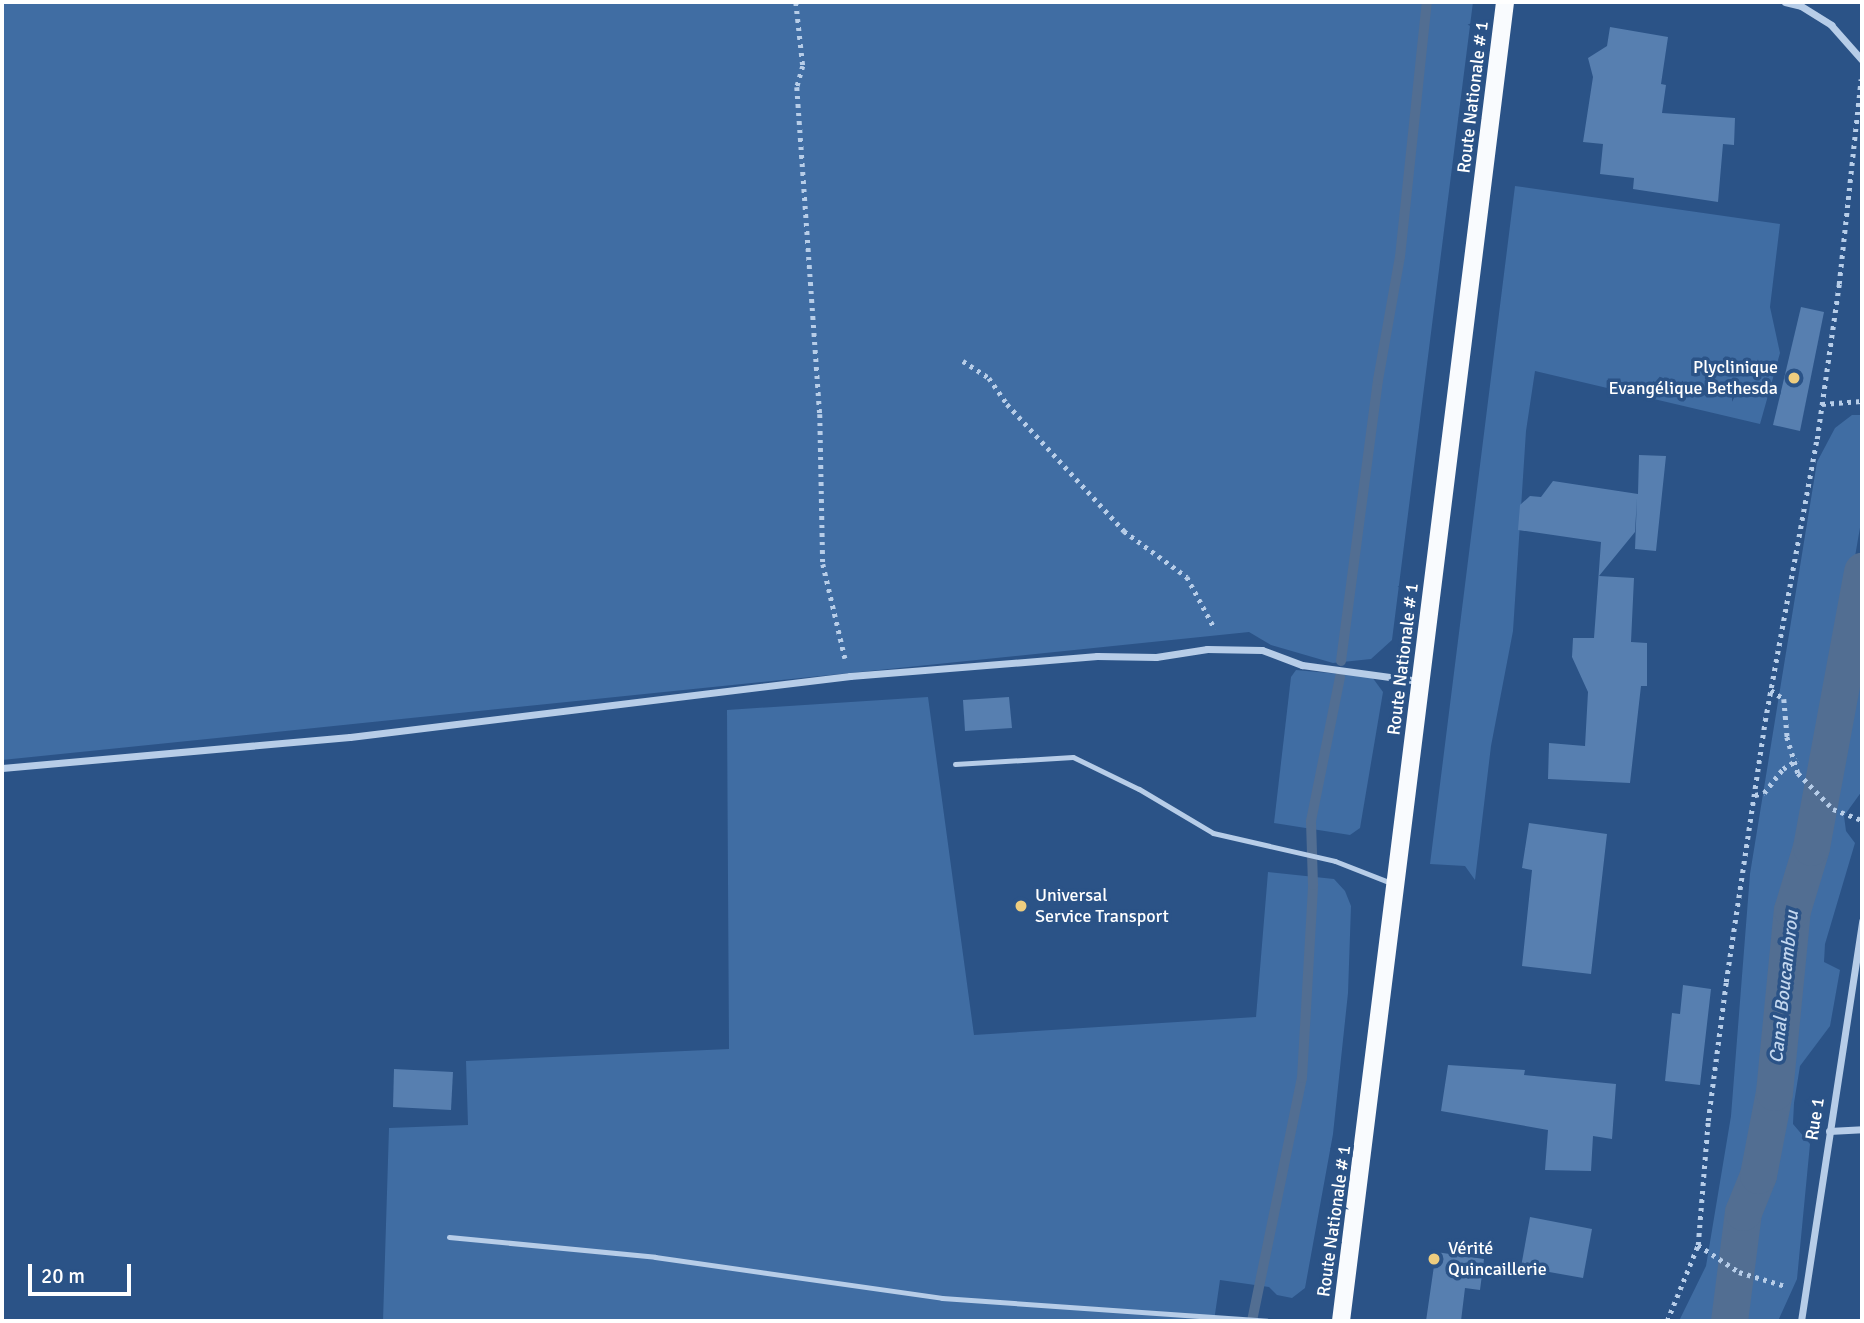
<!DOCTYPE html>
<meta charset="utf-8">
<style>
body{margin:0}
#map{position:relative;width:1864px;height:1323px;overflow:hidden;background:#2b5387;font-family:Signika,sans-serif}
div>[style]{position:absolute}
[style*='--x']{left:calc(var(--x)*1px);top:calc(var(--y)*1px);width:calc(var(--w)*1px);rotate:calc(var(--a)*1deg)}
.green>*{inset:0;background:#406da3}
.stream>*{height:10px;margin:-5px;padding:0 5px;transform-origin:5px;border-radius:5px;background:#526e92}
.canal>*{height:37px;margin:-18.5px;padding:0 18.5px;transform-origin:18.5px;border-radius:18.5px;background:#526e92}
.building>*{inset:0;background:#577fb0}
.path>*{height:4.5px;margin-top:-2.25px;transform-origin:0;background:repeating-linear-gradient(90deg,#b7cde8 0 3.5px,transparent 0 8.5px)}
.service>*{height:5px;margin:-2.5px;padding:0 2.5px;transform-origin:2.5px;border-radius:2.5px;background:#b7cde8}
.minor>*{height:7px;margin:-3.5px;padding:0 3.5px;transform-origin:3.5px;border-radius:3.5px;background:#b7cde8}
.primary>*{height:18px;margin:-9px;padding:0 9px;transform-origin:9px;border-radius:9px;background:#f9fbfe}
.dots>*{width:19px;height:19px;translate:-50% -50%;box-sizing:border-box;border:4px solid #2b5387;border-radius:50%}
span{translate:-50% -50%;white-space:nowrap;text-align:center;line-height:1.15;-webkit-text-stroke:7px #2b5387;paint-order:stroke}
.street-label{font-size:18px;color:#fff}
.poi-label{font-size:18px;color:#fff}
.right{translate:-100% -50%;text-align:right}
.left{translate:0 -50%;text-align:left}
.water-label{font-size:19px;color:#c3d7ef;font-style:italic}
.frame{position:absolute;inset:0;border:4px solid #fff;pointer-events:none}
.scale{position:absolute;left:28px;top:1264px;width:103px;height:32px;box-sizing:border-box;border:4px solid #fff;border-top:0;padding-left:9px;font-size:21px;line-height:24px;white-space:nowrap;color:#fff;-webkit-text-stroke:5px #2b5387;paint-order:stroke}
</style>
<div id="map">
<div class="green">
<i style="clip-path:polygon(2px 2px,1473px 2px,1392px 640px,1371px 659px,1333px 663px,1271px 645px,1249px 632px,2px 760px)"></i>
<i style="clip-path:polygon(1515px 186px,1780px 224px,1770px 307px,1780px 353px,1760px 424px,1535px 371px,1526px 431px,1513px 631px,1491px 746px,1475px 880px,1465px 866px,1430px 864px)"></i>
<i style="clip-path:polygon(1852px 415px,1862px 415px,1862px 516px,1806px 841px,1785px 903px,1765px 1112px,1738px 1217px,1724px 1321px,1679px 1321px,1706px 1266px,1731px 1116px,1750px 874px,1817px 462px,1835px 428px)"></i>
<i style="clip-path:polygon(1862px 628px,1862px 791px,1844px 816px,1846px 831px,1855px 843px,1825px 944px,1824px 962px,1840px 970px,1830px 1026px,1800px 1066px,1794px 1103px,1793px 1124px,1810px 1144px,1797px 1279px,1778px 1321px,1738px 1321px,1781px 1079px,1804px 899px,1824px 825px)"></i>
<i style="clip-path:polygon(1296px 670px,1372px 677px,1383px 692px,1360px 828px,1350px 835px,1274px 823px,1291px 677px)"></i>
<i style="clip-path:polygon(928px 697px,974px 1035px,1256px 1017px,1268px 872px,1334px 879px,1345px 891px,1351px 906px,1348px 993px,1333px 1134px,1305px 1288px,1292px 1298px,1277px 1295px,1269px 1287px,1220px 1280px,1214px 1321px,383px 1321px,389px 1128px,468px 1125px,466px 1061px,729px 1049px,727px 710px)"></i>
</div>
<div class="stream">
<i style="--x:1341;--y:661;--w:283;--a:-82.5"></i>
<i style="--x:1378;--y:380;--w:125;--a:-79.9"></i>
<i style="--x:1400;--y:257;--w:256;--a:-84"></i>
<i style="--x:1252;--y:1321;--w:248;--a:-78.4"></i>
<i style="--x:1302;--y:1078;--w:193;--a:-86.7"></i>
<i style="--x:1313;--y:885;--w:64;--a:-91.8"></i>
<i style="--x:1311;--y:821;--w:147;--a:-78.6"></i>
</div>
<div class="canal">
<i style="--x:1729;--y:1321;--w:110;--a:-82.7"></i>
<i style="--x:1743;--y:1212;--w:40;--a:-68"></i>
<i style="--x:1758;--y:1175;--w:85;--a:-79.1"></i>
<i style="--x:1774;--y:1092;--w:183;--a:-84.4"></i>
<i style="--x:1792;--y:910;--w:66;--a:-73.2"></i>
<i style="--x:1811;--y:847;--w:281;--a:-79.5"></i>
</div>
<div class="building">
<i style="clip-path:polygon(1610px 27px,1668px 37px,1661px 84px,1666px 85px,1662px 113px,1735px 118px,1734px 145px,1723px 144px,1718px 202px,1633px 189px,1634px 178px,1600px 174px,1603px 144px,1583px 142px,1593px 77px,1588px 58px,1607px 46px)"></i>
<i style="clip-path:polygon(1801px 307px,1824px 312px,1800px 431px,1773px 425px)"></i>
<i style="clip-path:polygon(1639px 455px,1666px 456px,1656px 551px,1635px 549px,1637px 498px,1635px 532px,1599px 576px,1634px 578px,1631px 642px,1647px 643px,1647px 686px,1641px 686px,1630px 783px,1548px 779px,1549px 743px,1585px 746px,1588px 692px,1572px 657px,1573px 638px,1594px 638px,1601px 542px,1518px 530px,1520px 505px,1530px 496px,1541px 497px,1553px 481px,1638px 494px)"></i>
<i style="clip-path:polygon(1009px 697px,1012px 728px,965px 731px,963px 700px)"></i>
<i style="clip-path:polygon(1529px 823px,1607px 834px,1591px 974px,1522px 966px,1532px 870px,1522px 868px)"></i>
<i style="clip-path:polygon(1683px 985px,1711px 989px,1700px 1085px,1665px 1081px,1672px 1013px,1680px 1014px)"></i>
<i style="clip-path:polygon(1448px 1065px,1525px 1070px,1524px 1075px,1616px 1084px,1612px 1139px,1593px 1136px,1591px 1171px,1545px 1170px,1548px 1130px,1441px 1111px)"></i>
<i style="clip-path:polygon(394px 1069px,453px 1072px,451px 1110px,393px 1107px)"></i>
<i style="clip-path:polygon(1530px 1217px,1592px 1229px,1583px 1278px,1521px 1267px)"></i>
<i style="clip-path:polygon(1436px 1252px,1484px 1259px,1480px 1290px,1465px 1288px,1461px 1321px,1426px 1321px)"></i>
</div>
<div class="path">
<i style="--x:796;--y:2;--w:64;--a:83.8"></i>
<i style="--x:803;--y:66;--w:22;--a:106"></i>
<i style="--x:797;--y:87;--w:328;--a:86"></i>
<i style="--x:820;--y:414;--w:150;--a:88.9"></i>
<i style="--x:823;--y:564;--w:97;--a:76.8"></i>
<i style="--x:963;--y:361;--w:31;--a:33"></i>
<i style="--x:989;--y:378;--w:32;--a:55"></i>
<i style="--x:1007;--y:404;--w:173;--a:47.3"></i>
<i style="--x:1124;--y:531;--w:78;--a:36.1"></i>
<i style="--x:1187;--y:577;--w:59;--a:61.7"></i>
<i style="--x:1822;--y:404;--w:40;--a:-4.3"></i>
<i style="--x:1771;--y:690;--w:16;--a:35"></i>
<i style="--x:1784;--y:699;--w:38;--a:85"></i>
<i style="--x:1787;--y:737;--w:38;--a:73"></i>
<i style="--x:1798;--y:773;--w:50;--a:45.8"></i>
<i style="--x:1833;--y:809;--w:31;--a:21"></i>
<i style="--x:1755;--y:795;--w:9;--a:-13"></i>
<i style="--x:1764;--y:793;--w:31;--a:-52"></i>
<i style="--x:1783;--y:769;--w:17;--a:-33"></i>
<i style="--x:1698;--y:1245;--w:49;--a:33.4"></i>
<i style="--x:1739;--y:1272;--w:48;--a:16.9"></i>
<i style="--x:1667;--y:1321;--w:82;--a:-67.8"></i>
<i style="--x:1698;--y:1245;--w:124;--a:-85.4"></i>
<i style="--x:1708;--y:1121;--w:140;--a:-82.6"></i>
<i style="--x:1726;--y:982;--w:264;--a:-81.5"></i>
<i style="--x:1765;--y:721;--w:287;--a:-79.6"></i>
<i style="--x:1817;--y:439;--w:157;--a:-81.9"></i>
<i style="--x:1839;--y:284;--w:206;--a:-83.9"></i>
</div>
<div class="service">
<i style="--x:955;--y:764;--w:118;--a:-3.4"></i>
<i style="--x:1073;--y:757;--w:73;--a:25.9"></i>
<i style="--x:1139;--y:789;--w:86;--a:30.7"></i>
<i style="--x:1213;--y:833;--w:125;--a:12.9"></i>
<i style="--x:1335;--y:861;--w:60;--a:21.4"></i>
<i style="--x:449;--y:1237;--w:207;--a:5.5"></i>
<i style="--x:655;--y:1257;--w:290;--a:8.1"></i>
<i style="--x:942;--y:1298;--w:326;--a:4"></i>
</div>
<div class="minor">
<i style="--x:1785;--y:2;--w:16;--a:14"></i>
<i style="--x:1801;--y:6;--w:36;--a:32"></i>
<i style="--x:1831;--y:25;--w:47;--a:48.5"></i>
<i style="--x:2;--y:768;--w:349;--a:-5.1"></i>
<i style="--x:350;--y:737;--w:504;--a:-6.96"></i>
<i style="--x:850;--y:676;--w:248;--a:-4.6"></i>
<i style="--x:1097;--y:656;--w:59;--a:1"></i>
<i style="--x:1156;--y:657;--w:52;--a:-8.9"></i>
<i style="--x:1207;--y:649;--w:55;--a:1"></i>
<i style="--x:1262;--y:650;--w:43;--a:20.6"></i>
<i style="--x:1302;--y:665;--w:118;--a:7.8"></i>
<i style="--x:1829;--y:1131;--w:33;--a:-3"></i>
<i style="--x:1801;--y:1321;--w:405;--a:-81.3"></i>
</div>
<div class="primary">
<i style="--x:1341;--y:1321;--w:1329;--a:-82.91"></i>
</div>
<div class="dots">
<i style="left:1794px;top:378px;background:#eecd7f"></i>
<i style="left:1021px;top:906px;background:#eecd7f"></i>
<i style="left:1434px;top:1259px;background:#eecd7f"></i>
</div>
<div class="street-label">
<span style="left:1473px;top:97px;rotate:-83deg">Route Nationale # 1</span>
<span style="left:1403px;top:659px;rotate:-83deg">Route Nationale # 1</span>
<span style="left:1815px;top:1119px;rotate:-81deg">Rue 1</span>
<span style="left:1334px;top:1221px;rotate:-82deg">Route Nationale # 1</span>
</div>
<div class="poi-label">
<span class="right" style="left:1778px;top:378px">Plyclinique<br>Evangélique Bethesda</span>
<span class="left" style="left:1035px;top:906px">Universal<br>Service Transport</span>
<span class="left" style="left:1448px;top:1259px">Vérité<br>Quincaillerie</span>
</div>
<div class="water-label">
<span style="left:1785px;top:987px;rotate:-84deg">Canal Boucambrou</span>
</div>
<div class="frame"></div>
<div class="scale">20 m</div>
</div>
